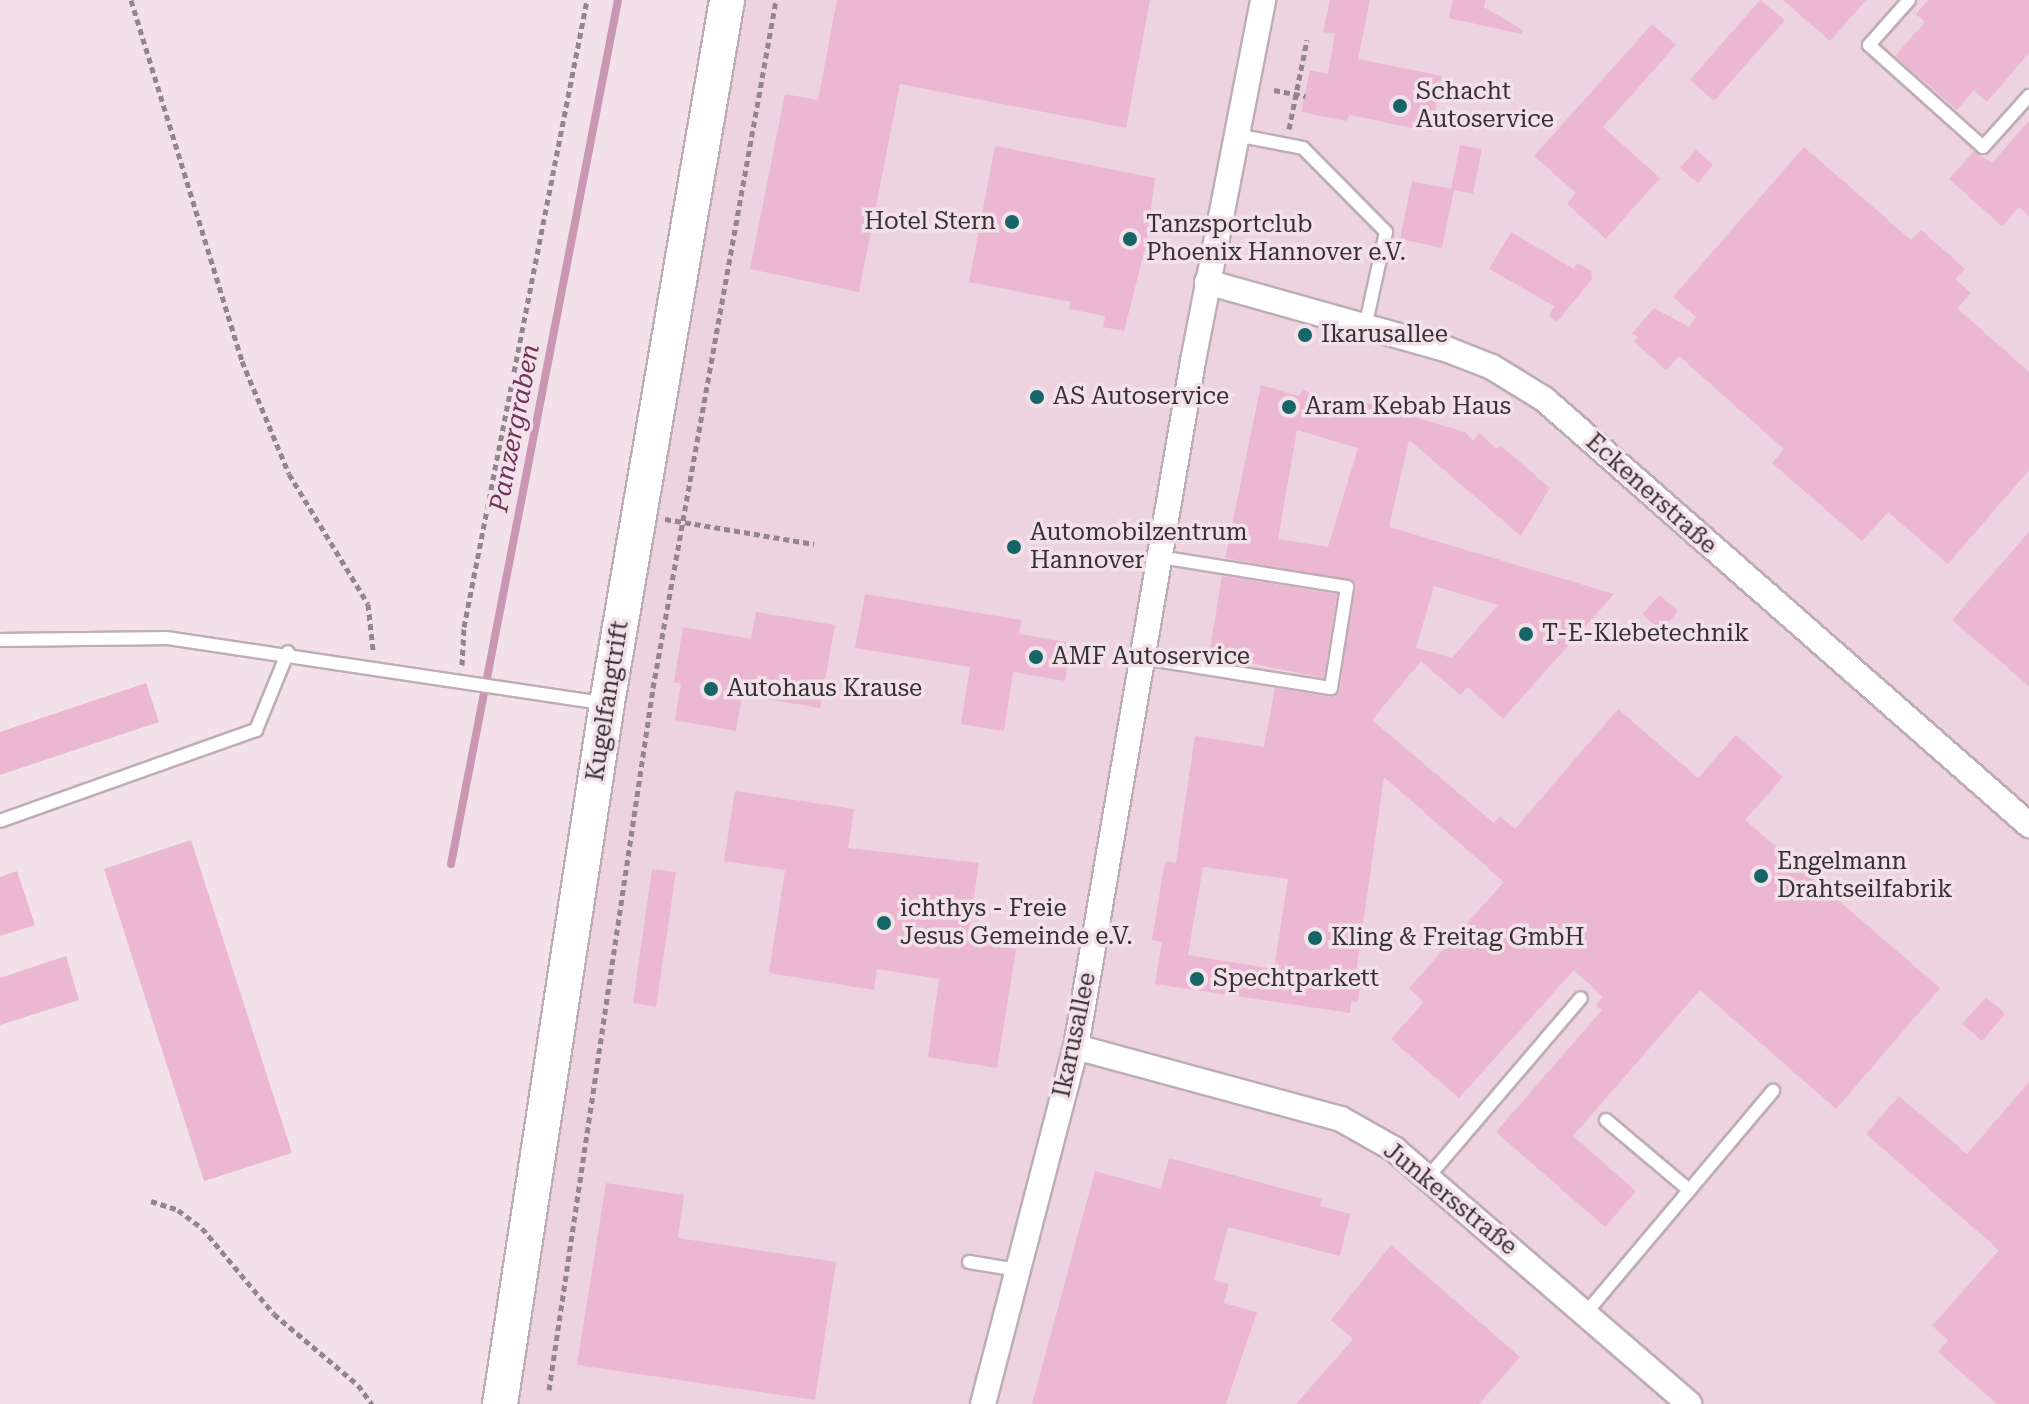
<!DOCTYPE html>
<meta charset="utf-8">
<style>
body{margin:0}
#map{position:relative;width:2029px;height:1404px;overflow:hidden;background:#f3e1ea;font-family:"Roboto Serif",serif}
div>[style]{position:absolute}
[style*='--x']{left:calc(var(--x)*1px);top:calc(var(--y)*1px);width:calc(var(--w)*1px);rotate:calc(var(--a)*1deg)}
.built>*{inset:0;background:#edd3e0}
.stream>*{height:8px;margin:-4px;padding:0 4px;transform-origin:4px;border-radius:4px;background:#c997b1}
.building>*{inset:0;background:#ebb7d2}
.path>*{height:5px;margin-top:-2.5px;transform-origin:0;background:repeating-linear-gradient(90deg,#92868c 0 6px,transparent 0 10px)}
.roads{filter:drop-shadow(2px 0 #beadb6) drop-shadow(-2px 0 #beadb6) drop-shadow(0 2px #beadb6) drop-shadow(0 -2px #beadb6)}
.lane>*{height:12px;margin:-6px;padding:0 6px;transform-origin:6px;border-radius:6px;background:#fff}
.street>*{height:24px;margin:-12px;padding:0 12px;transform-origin:12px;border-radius:12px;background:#fff}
.secondary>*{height:34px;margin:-17px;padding:0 17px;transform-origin:17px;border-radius:17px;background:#fff}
.dots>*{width:22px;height:22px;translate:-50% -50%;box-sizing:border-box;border:4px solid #f3e1ea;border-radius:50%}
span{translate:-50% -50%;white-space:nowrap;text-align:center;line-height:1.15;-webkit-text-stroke:7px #f3e1ea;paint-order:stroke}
.poi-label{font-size:24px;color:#373034}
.left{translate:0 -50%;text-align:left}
.right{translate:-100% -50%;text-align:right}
.street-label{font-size:24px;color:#373034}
.water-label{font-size:26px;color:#6f3155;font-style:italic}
</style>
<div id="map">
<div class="built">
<i style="clip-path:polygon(727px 0,2029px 0,2029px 1404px,500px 1404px)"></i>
</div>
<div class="stream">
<i style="--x:451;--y:864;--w:880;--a:-79.06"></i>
</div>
<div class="building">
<i style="clip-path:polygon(837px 0,1150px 0,1126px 128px,900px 84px,859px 292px,750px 269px,785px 94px,818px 100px)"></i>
<i style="clip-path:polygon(1330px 0,1370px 0,1358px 59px,1442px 76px,1431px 132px,1350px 115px,1346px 121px,1301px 112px,1310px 70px,1328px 74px,1335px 34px,1323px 32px)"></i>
<i style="clip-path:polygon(1453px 0,1486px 0,1484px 7px,1523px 30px,1521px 34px,1449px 18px)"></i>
<i style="clip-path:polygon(1760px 0,1785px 20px,1714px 101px,1690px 80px)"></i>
<i style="clip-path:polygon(1783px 0,1866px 0,1830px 41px)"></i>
<i style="clip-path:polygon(1928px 0,2029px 0,2029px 53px,1987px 102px,1974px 90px,1957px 110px,1895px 56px,1925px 22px,1916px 14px)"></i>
<i style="clip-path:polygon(1652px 24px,1676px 45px,1603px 127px,1660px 178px,1606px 239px,1567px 204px,1576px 193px,1534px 156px)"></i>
<i style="clip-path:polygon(2029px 121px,2029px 216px,2019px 207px,2002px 226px,1949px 179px,1974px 151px,1992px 163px)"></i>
<i style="clip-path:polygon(1460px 145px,1482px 149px,1473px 194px,1454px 190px,1442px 248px,1400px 239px,1412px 181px,1451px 189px)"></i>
<i style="clip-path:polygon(995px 146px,1155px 178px,1147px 241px,1124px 331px,1103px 327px,1105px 316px,1069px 309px,1071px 302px,969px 282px)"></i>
<i style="clip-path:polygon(1804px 147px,1911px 240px,1921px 230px,1965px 269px,1955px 279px,1971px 293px,1957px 308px,2029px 372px,2029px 470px,1948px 564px,1888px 512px,1862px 541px,1772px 463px,1784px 449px,1679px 356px,1666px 370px,1634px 342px,1638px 337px,1632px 333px,1654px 308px,1689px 327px,1696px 317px,1673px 297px)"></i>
<i style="clip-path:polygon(1696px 150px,1713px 165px,1698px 183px,1680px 168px)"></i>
<i style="clip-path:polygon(1511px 232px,1574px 269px,1577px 263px,1591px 271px,1592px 279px,1557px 322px,1549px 316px,1554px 306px,1489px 269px)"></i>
<i style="clip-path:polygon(evenodd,1261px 385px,1298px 396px,1304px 390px,1330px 405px,1367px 416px,1366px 403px,1465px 432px,1473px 441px,1479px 433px,1497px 449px,1500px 445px,1550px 488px,1521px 536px,1409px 440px,1389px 527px,1614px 594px,1503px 719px,1468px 687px,1460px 695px,1421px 661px,1372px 720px,1494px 823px,1500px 816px,1515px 829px,1618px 709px,1698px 778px,1736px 735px,1783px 777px,1745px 820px,1940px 988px,1836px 1109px,1700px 990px,1573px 1136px,1636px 1191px,1605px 1227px,1496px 1132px,1602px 1010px,1596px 1005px,1603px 997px,1574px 970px,1459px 1098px,1391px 1039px,1424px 1002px,1409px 988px,1504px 882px,1384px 777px,1356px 973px,1361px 974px,1358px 1002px,1351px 1001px,1350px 1013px,1155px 984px,1162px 942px,1152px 940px,1165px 861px,1176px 863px,1195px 736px,1264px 747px,1275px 688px,1330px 697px,1340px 689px,1353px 581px,1225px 558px,1261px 385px,1297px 430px,1358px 448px,1328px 547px,1278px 539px,1297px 430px,1261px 385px,1434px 586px,1498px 605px,1452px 658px,1416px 648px,1434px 586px,1261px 385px,1203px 867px,1288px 879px,1274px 969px,1188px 955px,1203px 867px)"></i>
<i style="clip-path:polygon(2029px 532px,2029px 686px,1952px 620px)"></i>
<i style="clip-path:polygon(1222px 576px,1337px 594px,1324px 678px,1209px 655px)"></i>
<i style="clip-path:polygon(865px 594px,1021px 620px,1019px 634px,1071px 643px,1065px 681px,1013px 672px,1004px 731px,961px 724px,970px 667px,855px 648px)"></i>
<i style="clip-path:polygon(1660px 595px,1678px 611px,1661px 631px,1642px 614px)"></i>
<i style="clip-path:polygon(756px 612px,835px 625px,820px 708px,742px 695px,736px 731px,675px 720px,681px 684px,674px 682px,683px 627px,751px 639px)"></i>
<i style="clip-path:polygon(146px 683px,159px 722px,0 775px,0 732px)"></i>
<i style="clip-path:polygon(735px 791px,854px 809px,848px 848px,979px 863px,967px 941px,1016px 949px,997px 1068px,928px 1057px,939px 979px,877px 969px,874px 990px,769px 973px,785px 870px,724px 861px)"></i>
<i style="clip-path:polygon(191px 840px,292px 1153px,204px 1181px,104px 869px)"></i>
<i style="clip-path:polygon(652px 869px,676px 872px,656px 1007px,633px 1003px)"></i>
<i style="clip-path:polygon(17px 871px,35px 925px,0 936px,0 877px)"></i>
<i style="clip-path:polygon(66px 956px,79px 1000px,0 1025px,0 978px)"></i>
<i style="clip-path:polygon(1986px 997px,2005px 1014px,1982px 1041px,1962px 1024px)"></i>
<i style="clip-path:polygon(2029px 1082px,2029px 1404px,1997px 1404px,1938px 1352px,1948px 1340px,1932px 1326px,1999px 1250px,1866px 1134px,1899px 1096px,1967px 1154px)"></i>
<i style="clip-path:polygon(1169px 1158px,1322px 1199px,1320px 1206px,1350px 1214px,1340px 1256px,1228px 1227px,1214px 1280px,1229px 1284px,1224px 1303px,1257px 1312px,1226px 1404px,1032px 1404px,1095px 1171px,1161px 1189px)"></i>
<i style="clip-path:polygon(606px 1183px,684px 1195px,678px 1238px,836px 1262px,815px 1400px,577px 1365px)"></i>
<i style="clip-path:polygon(1391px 1245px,1520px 1357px,1479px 1404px,1296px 1404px,1353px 1339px,1331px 1320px)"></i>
</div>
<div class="path">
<i style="--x:131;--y:0;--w:378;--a:72.9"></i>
<i style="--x:242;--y:361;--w:122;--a:67.4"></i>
<i style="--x:289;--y:474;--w:152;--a:58.7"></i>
<i style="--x:368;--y:604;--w:46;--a:83.8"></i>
<i style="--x:1274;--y:90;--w:32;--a:11"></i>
<i style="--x:1289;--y:129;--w:91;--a:-78.6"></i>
<i style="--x:665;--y:519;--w:151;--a:9.5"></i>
<i style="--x:462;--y:665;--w:38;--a:-87"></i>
<i style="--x:464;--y:627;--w:639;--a:-78.9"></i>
<i style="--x:151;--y:1201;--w:28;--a:18"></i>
<i style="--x:178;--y:1210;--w:30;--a:37"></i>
<i style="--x:202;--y:1228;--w:112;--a:50.1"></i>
<i style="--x:274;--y:1314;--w:110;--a:40.2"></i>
<i style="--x:358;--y:1385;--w:24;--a:54"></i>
<i style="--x:549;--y:1390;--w:710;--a:-81.57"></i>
<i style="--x:653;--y:688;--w:699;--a:-79.86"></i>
</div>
<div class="roads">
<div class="lane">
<i style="--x:1909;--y:0;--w:60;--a:131.6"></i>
<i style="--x:1869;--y:45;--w:153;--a:41.8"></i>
<i style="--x:1983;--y:147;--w:69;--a:-48"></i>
<i style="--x:1236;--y:135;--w:68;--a:11"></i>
<i style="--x:1303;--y:148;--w:118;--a:45.3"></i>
<i style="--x:1386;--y:232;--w:93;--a:102.4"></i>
<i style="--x:0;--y:640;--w:167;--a:-0.7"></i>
<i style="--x:167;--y:638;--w:442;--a:8.5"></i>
<i style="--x:1143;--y:658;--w:190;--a:9.1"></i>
<i style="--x:1331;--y:688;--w:102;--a:-81"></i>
<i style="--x:1347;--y:587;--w:189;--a:-170.9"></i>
<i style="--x:0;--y:821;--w:272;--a:-19.6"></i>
<i style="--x:256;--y:730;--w:84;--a:-67.7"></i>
<i style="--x:1606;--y:1120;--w:109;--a:40.1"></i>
<i style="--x:1428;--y:1177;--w:235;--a:-49.5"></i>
<i style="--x:969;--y:1262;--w:50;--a:9.3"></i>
<i style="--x:1585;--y:1314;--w:292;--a:-49.9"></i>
</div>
<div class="street">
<i style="--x:1207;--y:282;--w:248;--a:15.7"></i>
<i style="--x:1446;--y:349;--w:49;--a:21.4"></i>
<i style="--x:1492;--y:367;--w:61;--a:31.6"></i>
<i style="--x:1544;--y:399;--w:646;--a:41.29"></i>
<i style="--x:1076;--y:1047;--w:275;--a:15.2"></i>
<i style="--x:1341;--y:1119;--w:61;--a:29.5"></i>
<i style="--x:1394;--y:1149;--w:390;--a:40.8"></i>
<i style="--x:983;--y:1404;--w:369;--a:-75.4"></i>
<i style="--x:1076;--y:1047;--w:696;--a:-80.32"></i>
<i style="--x:1193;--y:361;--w:368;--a:-79"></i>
</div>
<div class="secondary">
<i style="--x:500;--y:1404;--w:709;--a:-81.32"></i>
<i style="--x:607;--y:703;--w:713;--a:-80.31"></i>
</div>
</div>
<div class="dots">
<i style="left:1400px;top:106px;background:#156566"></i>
<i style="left:1012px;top:222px;background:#156566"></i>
<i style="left:1130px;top:239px;background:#156566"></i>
<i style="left:1305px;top:335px;background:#156566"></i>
<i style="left:1037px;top:397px;background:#156566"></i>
<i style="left:1289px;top:407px;background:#156566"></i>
<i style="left:1014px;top:547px;background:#156566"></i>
<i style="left:1526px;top:634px;background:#156566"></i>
<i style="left:1036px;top:657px;background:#156566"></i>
<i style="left:711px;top:689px;background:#156566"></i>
<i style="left:1761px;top:876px;background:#156566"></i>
<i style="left:884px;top:923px;background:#156566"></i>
<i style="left:1315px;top:938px;background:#156566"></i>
<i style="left:1197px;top:979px;background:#156566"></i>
</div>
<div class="poi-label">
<span class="left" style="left:1416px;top:106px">Schacht<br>Autoservice</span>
<span class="right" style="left:996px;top:222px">Hotel Stern</span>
<span class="left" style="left:1146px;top:239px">Tanzsportclub<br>Phoenix Hannover e.V.</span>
<span class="left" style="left:1321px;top:335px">Ikarusallee</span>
<span class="left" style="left:1053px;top:397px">AS Autoservice</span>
<span class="left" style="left:1305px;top:407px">Aram Kebab Haus</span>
<span class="left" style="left:1030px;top:547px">Automobilzentrum<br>Hannover</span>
<span class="left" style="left:1542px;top:634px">T-E-Klebetechnik</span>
<span class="left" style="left:1052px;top:657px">AMF Autoservice</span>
<span class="left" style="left:727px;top:689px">Autohaus Krause</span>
<span class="left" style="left:1777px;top:876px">Engelmann<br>Drahtseilfabrik</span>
<span class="left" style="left:900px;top:923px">ichthys - Freie<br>Jesus Gemeinde e.V.</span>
<span class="left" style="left:1331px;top:938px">Kling &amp; Freitag GmbH</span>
<span class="left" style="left:1213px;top:979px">Spechtparkett</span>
</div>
<div class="street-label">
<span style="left:1651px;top:494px;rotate:42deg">Eckenerstraße</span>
<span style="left:608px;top:701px;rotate:-81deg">Kugelfangtrift</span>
<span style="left:1075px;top:1035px;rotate:-78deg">Ikarusallee</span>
<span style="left:1450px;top:1199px;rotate:39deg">Junkersstraße</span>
</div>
<div class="water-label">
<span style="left:515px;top:428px;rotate:-79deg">Panzergraben</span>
</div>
</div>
